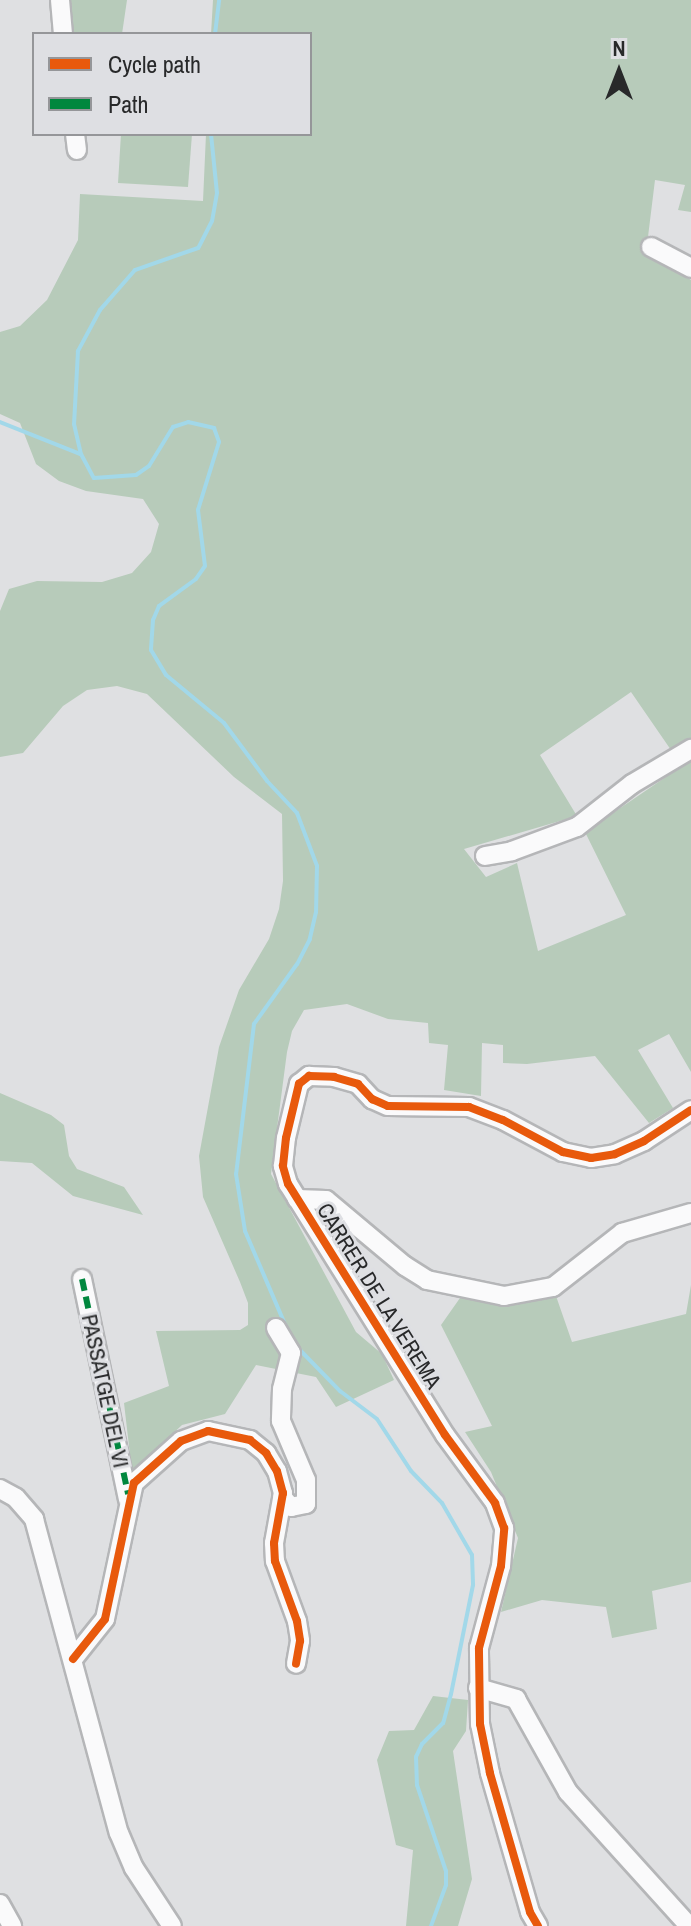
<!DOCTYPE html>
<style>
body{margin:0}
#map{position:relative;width:691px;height:1926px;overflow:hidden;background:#dfe0e2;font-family:"Archivo Narrow",sans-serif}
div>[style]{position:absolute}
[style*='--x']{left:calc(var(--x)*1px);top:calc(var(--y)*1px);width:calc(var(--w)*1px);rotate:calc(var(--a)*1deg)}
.green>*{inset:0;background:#b7cbba}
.stream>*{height:4px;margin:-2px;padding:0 2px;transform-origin:2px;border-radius:2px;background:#a2d8e9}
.roads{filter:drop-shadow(2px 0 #b5b6b8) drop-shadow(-2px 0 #b5b6b8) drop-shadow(0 2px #b5b6b8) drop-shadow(0 -2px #b5b6b8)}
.minor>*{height:18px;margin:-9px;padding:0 9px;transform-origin:9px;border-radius:9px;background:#fafafb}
.quiet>*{height:6px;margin-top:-3px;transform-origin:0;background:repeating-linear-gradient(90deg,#00873e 0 12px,transparent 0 18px)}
.cycleway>*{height:8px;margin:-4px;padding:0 4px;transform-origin:4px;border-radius:4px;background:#e8590c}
span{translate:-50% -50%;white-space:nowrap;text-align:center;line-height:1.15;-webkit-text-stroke:6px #dedfe3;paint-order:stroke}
.street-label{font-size:22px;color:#28292a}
.legend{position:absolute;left:32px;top:32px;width:280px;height:104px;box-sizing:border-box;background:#dedfe3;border:2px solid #959699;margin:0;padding:10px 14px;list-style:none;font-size:24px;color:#28292a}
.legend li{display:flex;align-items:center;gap:16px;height:40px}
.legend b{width:40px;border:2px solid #959699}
.north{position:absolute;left:579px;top:32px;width:80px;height:80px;-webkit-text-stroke:6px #dedfe3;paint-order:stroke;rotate:0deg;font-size:22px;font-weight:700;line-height:32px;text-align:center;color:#28292a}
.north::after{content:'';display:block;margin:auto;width:28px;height:36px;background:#28292a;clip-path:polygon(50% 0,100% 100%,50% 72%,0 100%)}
</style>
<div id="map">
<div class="green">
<i style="clip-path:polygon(69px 0,127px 0,122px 34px,73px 34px)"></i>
<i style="clip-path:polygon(evenodd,213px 0,691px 0,691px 212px,678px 210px,685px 185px,655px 180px,646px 253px,691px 280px,691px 1072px,669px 1034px,638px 1050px,673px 1108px,649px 1123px,595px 1056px,527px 1064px,503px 1063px,503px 1045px,482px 1043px,481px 1096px,444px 1090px,448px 1045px,429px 1043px,428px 1023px,388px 1019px,347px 1004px,304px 1010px,292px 1031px,287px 1052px,271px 1174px,356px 1332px,382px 1354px,394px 1380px,336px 1407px,316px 1377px,256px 1365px,225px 1414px,182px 1425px,132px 1472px,124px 1403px,169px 1386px,156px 1331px,240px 1330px,248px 1325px,248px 1303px,240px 1282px,203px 1197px,199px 1156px,219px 1047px,239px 990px,269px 939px,279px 909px,283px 881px,282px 814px,234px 777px,147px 694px,117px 686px,87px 690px,63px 706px,23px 753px,0 757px,0 611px,9px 589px,37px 581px,102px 582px,132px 573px,151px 552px,159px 524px,143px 499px,86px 491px,59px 481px,36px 464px,20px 423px,0 414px,0 332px,20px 326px,47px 300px,78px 240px,80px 194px,203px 201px,206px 134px,310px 134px,310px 34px,211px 34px,213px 0,631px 692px,682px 766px,585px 832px,626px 915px,538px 951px,517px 863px,486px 877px,464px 849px,577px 816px,540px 755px,631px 692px)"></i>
<i style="clip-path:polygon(121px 134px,192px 134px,188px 187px,118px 183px)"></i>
<i style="clip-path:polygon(0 1093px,51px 1115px,64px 1125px,69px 1156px,77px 1169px,124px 1187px,143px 1215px,73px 1196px,32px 1163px,0 1161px)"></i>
<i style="clip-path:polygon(691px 1285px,691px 1582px,652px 1591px,657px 1629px,612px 1638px,606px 1607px,542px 1600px,501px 1612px,518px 1538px,491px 1472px,465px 1432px,492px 1426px,441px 1325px,460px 1298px,521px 1304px,556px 1296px,572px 1342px,686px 1314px)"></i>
<i style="clip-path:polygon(433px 1696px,468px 1700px,466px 1731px,453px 1751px,472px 1879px,458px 1926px,406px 1926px,413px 1850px,396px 1845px,377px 1760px,389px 1731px,414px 1730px)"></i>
</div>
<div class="stream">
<i style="--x:215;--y:34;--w:34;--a:-83"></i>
<i style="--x:211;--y:134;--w:59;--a:84.2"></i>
<i style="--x:217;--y:193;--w:28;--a:100"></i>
<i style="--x:212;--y:221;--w:30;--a:117"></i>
<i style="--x:198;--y:248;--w:67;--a:160.8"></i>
<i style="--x:135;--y:270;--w:53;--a:131.2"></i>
<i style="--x:100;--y:310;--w:47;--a:118.2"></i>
<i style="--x:78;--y:351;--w:73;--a:93.1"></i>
<i style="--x:74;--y:424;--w:31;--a:77"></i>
<i style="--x:81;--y:454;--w:27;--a:62"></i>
<i style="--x:94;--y:478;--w:42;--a:-4.1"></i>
<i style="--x:136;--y:475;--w:16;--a:-35"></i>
<i style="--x:149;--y:466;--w:46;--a:-58.4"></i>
<i style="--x:173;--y:427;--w:16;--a:-18"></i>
<i style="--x:188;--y:422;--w:27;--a:13"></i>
<i style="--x:214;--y:428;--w:15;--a:70"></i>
<i style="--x:219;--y:442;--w:71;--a:107.2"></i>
<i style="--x:198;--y:510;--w:56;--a:82.9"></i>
<i style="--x:205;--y:566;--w:16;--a:125"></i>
<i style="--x:196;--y:579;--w:46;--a:143.9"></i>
<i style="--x:159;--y:606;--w:15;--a:113"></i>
<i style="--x:153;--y:620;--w:30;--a:94"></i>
<i style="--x:151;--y:650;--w:29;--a:59"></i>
<i style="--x:166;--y:675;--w:75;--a:39.6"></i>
<i style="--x:224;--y:723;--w:72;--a:53.4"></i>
<i style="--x:267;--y:781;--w:44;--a:46.8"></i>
<i style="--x:297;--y:813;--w:57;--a:69.3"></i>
<i style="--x:317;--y:866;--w:46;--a:91.2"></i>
<i style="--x:316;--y:912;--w:28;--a:103"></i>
<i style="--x:310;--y:939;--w:28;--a:117"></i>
<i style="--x:297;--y:964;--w:74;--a:125.6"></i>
<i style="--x:254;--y:1024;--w:151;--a:96.8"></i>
<i style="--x:236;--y:1174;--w:58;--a:81"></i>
<i style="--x:245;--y:1231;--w:107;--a:66.8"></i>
<i style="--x:0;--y:422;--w:86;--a:21.8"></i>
<i style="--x:297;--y:1347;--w:62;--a:45.7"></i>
<i style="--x:340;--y:1391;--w:46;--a:37.1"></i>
<i style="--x:377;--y:1419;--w:62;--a:56.8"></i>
<i style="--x:411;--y:1471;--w:45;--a:45.9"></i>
<i style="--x:442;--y:1503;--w:60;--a:60"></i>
<i style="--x:472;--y:1555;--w:30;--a:88"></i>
<i style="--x:473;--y:1585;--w:111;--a:101.4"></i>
<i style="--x:451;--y:1694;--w:30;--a:105"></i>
<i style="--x:443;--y:1723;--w:30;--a:135"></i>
<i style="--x:422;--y:1744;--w:14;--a:115"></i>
<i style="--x:416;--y:1757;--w:28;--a:88"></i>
<i style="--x:417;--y:1785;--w:91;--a:71.4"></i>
<i style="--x:446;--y:1871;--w:14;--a:90"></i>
<i style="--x:446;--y:1885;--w:44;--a:110.1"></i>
</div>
<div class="roads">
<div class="minor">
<i style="--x:60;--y:0;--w:34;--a:85"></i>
<i style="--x:75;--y:134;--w:16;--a:83"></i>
<i style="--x:651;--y:247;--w:45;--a:27.7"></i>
<i style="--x:485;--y:856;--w:27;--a:-10"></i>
<i style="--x:512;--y:851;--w:69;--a:-20.3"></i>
<i style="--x:577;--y:827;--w:70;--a:-38"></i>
<i style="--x:632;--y:784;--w:69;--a:-30.7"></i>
<i style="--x:297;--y:1199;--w:29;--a:2"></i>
<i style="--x:326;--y:1200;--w:103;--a:39.9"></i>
<i style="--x:405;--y:1266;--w:26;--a:32"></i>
<i style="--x:427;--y:1280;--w:79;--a:11.7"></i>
<i style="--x:504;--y:1296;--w:50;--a:-10.4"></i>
<i style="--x:553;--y:1287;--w:88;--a:-38"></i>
<i style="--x:622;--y:1233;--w:72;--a:-16.2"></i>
<i style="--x:82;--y:1279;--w:225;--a:78.2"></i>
<i style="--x:276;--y:1328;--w:29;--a:59"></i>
<i style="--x:291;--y:1353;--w:37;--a:104"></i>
<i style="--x:282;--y:1389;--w:32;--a:92"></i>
<i style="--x:281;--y:1421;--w:64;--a:67"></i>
<i style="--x:306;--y:1480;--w:24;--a:90"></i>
<i style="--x:306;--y:1504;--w:15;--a:169"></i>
<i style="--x:291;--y:1507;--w:13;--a:-132"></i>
<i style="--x:0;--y:1489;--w:18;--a:29"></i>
<i style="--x:16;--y:1498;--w:28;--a:49"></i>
<i style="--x:34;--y:1519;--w:325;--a:74.9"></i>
<i style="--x:119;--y:1833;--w:38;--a:67"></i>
<i style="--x:134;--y:1868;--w:69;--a:56.8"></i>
<i style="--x:73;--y:1659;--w:51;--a:-51.3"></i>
<i style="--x:105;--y:1619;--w:139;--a:-78"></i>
<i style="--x:134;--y:1483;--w:63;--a:-41.8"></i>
<i style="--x:181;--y:1441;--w:29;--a:-20"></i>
<i style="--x:208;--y:1431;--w:43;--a:12.1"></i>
<i style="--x:250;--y:1440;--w:21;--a:39"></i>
<i style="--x:266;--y:1453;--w:21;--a:59"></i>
<i style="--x:277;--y:1471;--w:23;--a:75"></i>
<i style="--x:283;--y:1493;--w:51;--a:100.2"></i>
<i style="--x:274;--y:1543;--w:18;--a:87"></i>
<i style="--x:275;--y:1561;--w:64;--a:69.9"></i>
<i style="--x:297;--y:1621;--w:20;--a:81"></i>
<i style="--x:300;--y:1641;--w:23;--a:100"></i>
<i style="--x:478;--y:1688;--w:40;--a:16"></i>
<i style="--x:516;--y:1699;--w:107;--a:60.8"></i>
<i style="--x:568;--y:1792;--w:181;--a:47.9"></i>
<i style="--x:0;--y:1904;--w:25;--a:61"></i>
<i style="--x:538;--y:1926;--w:16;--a:-120"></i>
<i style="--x:530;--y:1912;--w:145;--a:-106.1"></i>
<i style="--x:490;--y:1773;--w:50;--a:-101.5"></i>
<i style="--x:480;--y:1724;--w:76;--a:-90.8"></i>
<i style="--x:479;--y:1648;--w:85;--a:-75"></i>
<i style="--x:501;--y:1566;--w:38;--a:-85"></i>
<i style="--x:504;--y:1528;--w:27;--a:-110"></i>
<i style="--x:495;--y:1503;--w:84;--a:-126.3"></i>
<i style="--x:445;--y:1435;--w:296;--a:-122"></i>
<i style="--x:288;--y:1184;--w:19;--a:-106"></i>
<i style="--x:283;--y:1166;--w:28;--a:-84"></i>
<i style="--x:286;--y:1138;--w:56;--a:-76.5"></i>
<i style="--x:299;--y:1084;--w:13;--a:-39"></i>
<i style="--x:309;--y:1076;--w:25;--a:2"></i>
<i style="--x:334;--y:1077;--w:25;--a:16"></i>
<i style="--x:358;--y:1084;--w:21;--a:47"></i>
<i style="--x:372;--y:1099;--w:17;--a:24"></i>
<i style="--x:388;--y:1106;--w:81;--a:0.7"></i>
<i style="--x:469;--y:1107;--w:36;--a:21"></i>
<i style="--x:503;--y:1120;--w:68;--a:28.1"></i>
<i style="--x:563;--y:1152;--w:29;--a:12"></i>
<i style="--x:591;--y:1158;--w:24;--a:-9"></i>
<i style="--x:615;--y:1154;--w:32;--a:-24"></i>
<i style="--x:644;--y:1141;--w:56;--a:-33.4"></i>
</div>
</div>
<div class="quiet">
<i style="--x:82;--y:1279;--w:220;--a:77.9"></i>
</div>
<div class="cycleway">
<i style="--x:73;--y:1659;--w:51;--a:-51.3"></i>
<i style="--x:105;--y:1619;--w:139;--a:-78"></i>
<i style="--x:134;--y:1483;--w:63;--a:-41.8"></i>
<i style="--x:181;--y:1441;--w:29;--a:-20"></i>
<i style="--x:208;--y:1431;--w:43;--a:12.1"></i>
<i style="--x:250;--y:1440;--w:21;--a:39"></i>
<i style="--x:266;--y:1453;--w:21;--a:59"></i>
<i style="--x:277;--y:1471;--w:23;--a:75"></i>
<i style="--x:283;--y:1493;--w:51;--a:100.2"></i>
<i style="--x:274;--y:1543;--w:18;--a:87"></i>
<i style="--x:275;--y:1561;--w:64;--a:69.9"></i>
<i style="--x:297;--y:1621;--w:20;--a:81"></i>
<i style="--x:300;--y:1641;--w:23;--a:100"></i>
<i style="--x:538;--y:1926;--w:16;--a:-120"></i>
<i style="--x:530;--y:1912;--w:145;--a:-106.1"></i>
<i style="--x:490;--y:1773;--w:50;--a:-101.5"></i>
<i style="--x:480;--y:1724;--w:76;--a:-90.8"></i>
<i style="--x:479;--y:1648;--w:85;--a:-75"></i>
<i style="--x:501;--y:1566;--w:38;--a:-85"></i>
<i style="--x:504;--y:1528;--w:27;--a:-110"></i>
<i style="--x:495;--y:1503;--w:84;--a:-126.3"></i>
<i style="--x:445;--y:1435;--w:296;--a:-122"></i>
<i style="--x:288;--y:1184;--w:19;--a:-106"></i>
<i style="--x:283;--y:1166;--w:28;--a:-84"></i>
<i style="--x:286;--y:1138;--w:56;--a:-76.5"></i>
<i style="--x:299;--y:1084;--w:13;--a:-39"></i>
<i style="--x:309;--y:1076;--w:25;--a:2"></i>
<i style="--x:334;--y:1077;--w:25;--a:16"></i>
<i style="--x:358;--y:1084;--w:21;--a:47"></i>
<i style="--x:372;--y:1099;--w:17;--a:24"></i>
<i style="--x:388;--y:1106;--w:81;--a:0.7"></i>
<i style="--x:469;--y:1107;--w:36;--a:21"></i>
<i style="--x:503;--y:1120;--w:68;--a:28.1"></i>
<i style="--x:563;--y:1152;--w:29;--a:12"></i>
<i style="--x:591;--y:1158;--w:24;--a:-9"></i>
<i style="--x:615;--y:1154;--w:32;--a:-24"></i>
<i style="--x:644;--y:1141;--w:56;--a:-33.4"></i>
</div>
<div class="street-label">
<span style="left:379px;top:1296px;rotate:58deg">CARRER DE LA VEREMA</span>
<span style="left:105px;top:1391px;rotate:78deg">PASSATGE DEL VI</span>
</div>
<ul class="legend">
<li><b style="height:10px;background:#e8590c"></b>Cycle path</li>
<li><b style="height:10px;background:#00873e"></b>Path</li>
</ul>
<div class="north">N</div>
</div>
